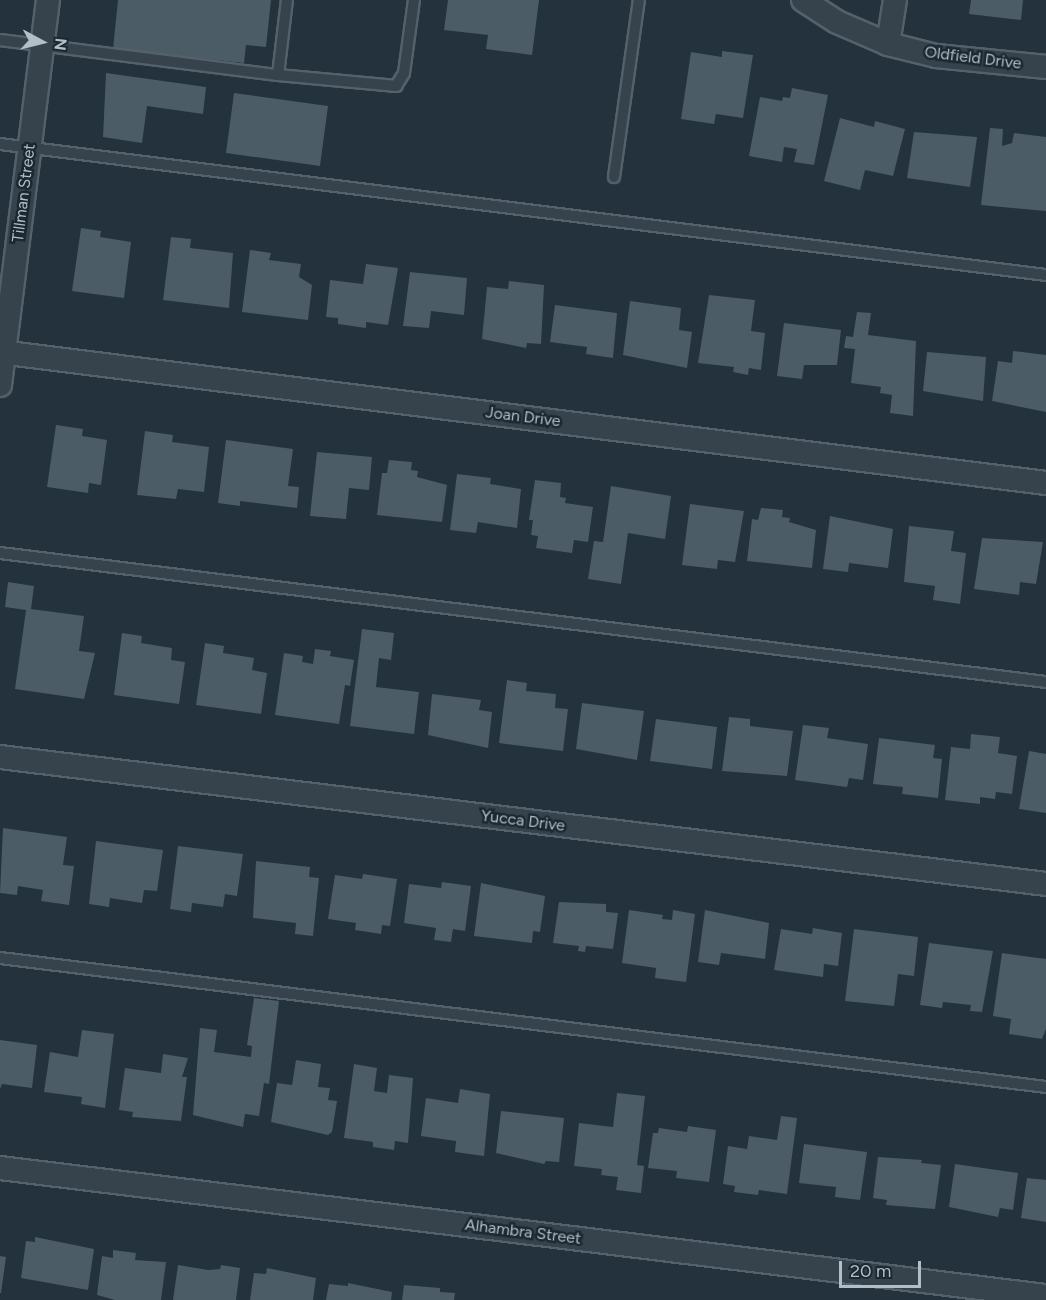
<!DOCTYPE html>
<style>
body{margin:0}
#map{position:relative;width:1046px;height:1300px;overflow:hidden;background:#23323c;font-family:Figtree,sans-serif}
div>[style]{position:absolute}
[style*='--x']{left:calc(var(--x)*1px);top:calc(var(--y)*1px);width:calc(var(--w)*1px);rotate:calc(var(--a)*1deg)}
.building>*{inset:0;background:#4b5c67}
.roads{filter:drop-shadow(2px 0 #55616a) drop-shadow(-2px 0 #55616a) drop-shadow(0 2px #55616a) drop-shadow(0 -2px #55616a)}
.lane>*{height:10px;margin:-5px;padding:0 5px;transform-origin:5px;border-radius:5px;background:#36434c}
.street>*{height:22px;margin:-11px;padding:0 11px;transform-origin:11px;border-radius:11px;background:#36434c}
span{translate:-50% -50%;white-space:nowrap;text-align:center;line-height:1.15;-webkit-text-stroke:5px #1c2831;paint-order:stroke}
.street-label{font-size:16px;color:#b2bec8}
.north{position:absolute;left:12px;top:12px;width:60px;height:60px;-webkit-text-stroke:4px #1c2831;paint-order:stroke;rotate:97deg;font-size:16px;font-weight:700;line-height:24px;text-align:center;color:#b2bec8}
.north::after{content:'';display:block;margin:auto;width:21px;height:27px;background:#b2bec8;clip-path:polygon(50% 0,100% 100%,50% 72%,0 100%)}
.scale{position:absolute;left:839px;top:1261px;width:82px;height:27px;box-sizing:border-box;border:3px solid #b2bec8;border-top:0;padding-left:8px;font-size:18px;line-height:21px;white-space:nowrap;color:#b2bec8;-webkit-text-stroke:4px #1c2831;paint-order:stroke}
</style>
<div id="map">
<div class="building">
<i style="clip-path:polygon(118px 0,271px 0,266px 47px,246px 45px,244px 63px,113px 49px)"></i>
<i style="clip-path:polygon(448px 0,539px 0,532px 55px,486px 49px,488px 35px,444px 30px)"></i>
<i style="clip-path:polygon(971px 0,1023px 0,1021px 20px,969px 14px)"></i>
<i style="clip-path:polygon(722px 51px,753px 55px,743px 118px,716px 114px,714px 124px,681px 119px,691px 52px,722px 57px)"></i>
<i style="clip-path:polygon(106px 73px,206px 87px,203px 114px,147px 106px,142px 143px,103px 137px)"></i>
<i style="clip-path:polygon(792px 88px,828px 95px,814px 165px,794px 162px,797px 149px,784px 147px,782px 162px,749px 156px,760px 97px,782px 101px,783px 97px,790px 98px)"></i>
<i style="clip-path:polygon(234px 93px,328px 106px,320px 166px,226px 153px)"></i>
<i style="clip-path:polygon(840px 118px,874px 127px,875px 121px,905px 129px,893px 176px,865px 170px,860px 190px,824px 181px)"></i>
<i style="clip-path:polygon(990px 128px,1003px 129px,1002px 146px,1012px 143px,1014px 133px,1046px 137px,1046px 211px,981px 205px)"></i>
<i style="clip-path:polygon(914px 132px,977px 137px,970px 187px,907px 178px)"></i>
<i style="clip-path:polygon(81px 228px,101px 231px,100px 237px,131px 242px,124px 298px,72px 291px)"></i>
<i style="clip-path:polygon(171px 237px,191px 239px,190px 248px,233px 253px,229px 308px,163px 300px)"></i>
<i style="clip-path:polygon(250px 250px,271px 253px,269px 260px,301px 264px,299px 277px,312px 285px,308px 320px,242px 312px)"></i>
<i style="clip-path:polygon(366px 264px,398px 268px,388px 325px,366px 322px,366px 328px,338px 324px,338px 318px,326px 317px,330px 280px,363px 284px)"></i>
<i style="clip-path:polygon(410px 272px,467px 278px,464px 315px,431px 311px,429px 328px,403px 326px)"></i>
<i style="clip-path:polygon(509px 281px,544px 285px,541px 344px,527px 343px,526px 348px,482px 339px,487px 287px,508px 289px)"></i>
<i style="clip-path:polygon(709px 295px,755px 300px,751px 331px,765px 333px,761px 370px,749px 368px,748px 375px,733px 372px,734px 367px,698px 363px)"></i>
<i style="clip-path:polygon(630px 301px,681px 308px,679px 330px,692px 332px,687px 368px,623px 355px)"></i>
<i style="clip-path:polygon(555px 305px,617px 313px,613px 358px,586px 354px,587px 347px,550px 342px)"></i>
<i style="clip-path:polygon(857px 312px,871px 313px,868px 335px,916px 341px,913px 416px,890px 413px,892px 395px,880px 393px,881px 387px,851px 383px,855px 349px,844px 348px,846px 336px,853px 337px)"></i>
<i style="clip-path:polygon(784px 323px,841px 330px,837px 365px,804px 365px,802px 379px,777px 376px)"></i>
<i style="clip-path:polygon(1013px 351px,1046px 355px,1046px 412px,992px 401px,998px 361px,1012px 363px)"></i>
<i style="clip-path:polygon(927px 352px,986px 357px,983px 401px,923px 391px)"></i>
<i style="clip-path:polygon(56px 425px,83px 429px,82px 436px,107px 440px,101px 485px,89px 483px,88px 493px,47px 487px)"></i>
<i style="clip-path:polygon(145px 431px,173px 435px,172px 442px,209px 447px,204px 492px,178px 489px,176px 499px,137px 495px)"></i>
<i style="clip-path:polygon(226px 440px,293px 449px,288px 486px,299px 487px,297px 508px,240px 501px,240px 506px,218px 503px)"></i>
<i style="clip-path:polygon(317px 452px,372px 457px,369px 490px,349px 488px,346px 519px,310px 516px)"></i>
<i style="clip-path:polygon(389px 460px,412px 462px,411px 470px,418px 471px,417px 477px,447px 485px,442px 522px,377px 515px,382px 473px,387px 473px)"></i>
<i style="clip-path:polygon(457px 474px,491px 478px,490px 484px,521px 489px,517px 528px,478px 522px,476px 533px,450px 530px)"></i>
<i style="clip-path:polygon(535px 480px,561px 483px,560px 497px,566px 498px,565px 503px,593px 507px,588px 542px,574px 540px,572px 553px,536px 548px,538px 536px,531px 535px,533px 520px,529px 520px)"></i>
<i style="clip-path:polygon(611px 486px,671px 496px,665px 539px,628px 533px,621px 584px,588px 579px,594px 541px,603px 542px)"></i>
<i style="clip-path:polygon(690px 504px,744px 511px,735px 562px,718px 560px,717px 569px,682px 565px)"></i>
<i style="clip-path:polygon(761px 508px,783px 510px,782px 517px,790px 518px,789px 522px,816px 530px,812px 568px,747px 561px,752px 519px,758px 520px)"></i>
<i style="clip-path:polygon(830px 516px,893px 529px,888px 568px,849px 563px,848px 572px,823px 569px)"></i>
<i style="clip-path:polygon(909px 526px,954px 531px,951px 551px,966px 553px,960px 604px,933px 600px,935px 586px,904px 582px)"></i>
<i style="clip-path:polygon(982px 538px,1043px 542px,1036px 584px,1020px 582px,1019px 595px,974px 589px)"></i>
<i style="clip-path:polygon(8px 582px,34px 586px,31px 609px,84px 616px,79px 651px,95px 653px,84px 699px,15px 689px,26px 610px,5px 607px)"></i>
<i style="clip-path:polygon(362px 629px,394px 633px,391px 660px,379px 658px,376px 687px,419px 692px,414px 734px,350px 726px)"></i>
<i style="clip-path:polygon(122px 633px,142px 636px,141px 643px,172px 648px,171px 660px,185px 662px,179px 704px,114px 695px)"></i>
<i style="clip-path:polygon(205px 643px,224px 646px,223px 653px,254px 658px,252px 670px,267px 673px,261px 714px,196px 705px)"></i>
<i style="clip-path:polygon(315px 649px,331px 651px,330px 656px,354px 660px,350px 686px,345px 685px,339px 724px,275px 715px,284px 653px,303px 656px,302px 662px,313px 664px)"></i>
<i style="clip-path:polygon(507px 680px,527px 683px,526px 691px,556px 694px,555px 708px,568px 709px,563px 751px,499px 743px)"></i>
<i style="clip-path:polygon(432px 694px,481px 700px,479px 710px,492px 712px,488px 748px,428px 735px)"></i>
<i style="clip-path:polygon(582px 703px,644px 711px,637px 760px,576px 749px)"></i>
<i style="clip-path:polygon(729px 717px,750px 719px,750px 726px,793px 731px,787px 776px,722px 771px)"></i>
<i style="clip-path:polygon(656px 719px,717px 727px,712px 769px,650px 761px)"></i>
<i style="clip-path:polygon(803px 725px,829px 728px,827px 738px,868px 744px,863px 780px,849px 778px,847px 787px,795px 780px)"></i>
<i style="clip-path:polygon(971px 734px,1000px 737px,998px 753px,1017px 756px,1012px 794px,996px 792px,995px 799px,980px 797px,980px 804px,945px 800px,951px 747px,970px 749px)"></i>
<i style="clip-path:polygon(879px 738px,935px 745px,933px 758px,942px 759px,938px 798px,902px 794px,903px 787px,873px 784px)"></i>
<i style="clip-path:polygon(1029px 751px,1046px 754px,1046px 813px,1019px 809px)"></i>
<i style="clip-path:polygon(3px 828px,67px 837px,63px 865px,74px 866px,69px 905px,41px 901px,43px 890px,18px 886px,17px 895px,0 893px)"></i>
<i style="clip-path:polygon(96px 841px,163px 850px,157px 891px,144px 890px,142px 903px,110px 898px,109px 907px,89px 904px)"></i>
<i style="clip-path:polygon(178px 846px,243px 854px,237px 896px,225px 894px,223px 907px,192px 903px,191px 912px,170px 909px)"></i>
<i style="clip-path:polygon(256px 861px,310px 867px,309px 877px,319px 878px,313px 936px,295px 934px,296px 923px,253px 918px)"></i>
<i style="clip-path:polygon(363px 874px,397px 879px,390px 926px,382px 925px,381px 934px,355px 930px,356px 923px,328px 919px,335px 875px,362px 879px)"></i>
<i style="clip-path:polygon(442px 882px,471px 886px,465px 931px,453px 929px,451px 942px,434px 940px,436px 928px,404px 923px,409px 884px,441px 888px)"></i>
<i style="clip-path:polygon(481px 883px,545px 896px,540px 932px,533px 931px,532px 943px,474px 936px)"></i>
<i style="clip-path:polygon(559px 902px,606px 904px,606px 912px,618px 913px,613px 949px,586px 946px,585px 952px,578px 951px,579px 946px,553px 943px)"></i>
<i style="clip-path:polygon(629px 910px,663px 915px,662px 919px,672px 920px,673px 910px,695px 914px,686px 982px,655px 978px,656px 968px,622px 963px)"></i>
<i style="clip-path:polygon(705px 910px,769px 923px,765px 959px,721px 953px,719px 965px,698px 962px)"></i>
<i style="clip-path:polygon(813px 928px,842px 933px,838px 966px,824px 964px,823px 977px,774px 970px,781px 929px,812px 934px)"></i>
<i style="clip-path:polygon(854px 929px,918px 937px,914px 976px,898px 974px,894px 1006px,845px 1001px)"></i>
<i style="clip-path:polygon(929px 943px,993px 951px,982px 1012px,970px 1011px,971px 1005px,943px 1002px,942px 1008px,920px 1005px)"></i>
<i style="clip-path:polygon(1002px 953px,1046px 959px,1046px 1029px,1042px 1039px,1009px 1034px,1011px 1019px,993px 1016px)"></i>
<i style="clip-path:polygon(254px 998px,279px 1001px,269px 1084px,264px 1083px,259px 1116px,245px 1114px,243px 1127px,193px 1115px,200px 1028px,217px 1030px,214px 1052px,251px 1057px,252px 1046px,247px 1045px)"></i>
<i style="clip-path:polygon(82px 1030px,114px 1034px,105px 1108px,81px 1104px,82px 1097px,44px 1092px,50px 1052px,78px 1057px)"></i>
<i style="clip-path:polygon(0 1040px,37px 1045px,32px 1088px,2px 1084px,0 1089px)"></i>
<i style="clip-path:polygon(163px 1054px,188px 1058px,182px 1077px,187px 1077px,181px 1121px,132px 1117px,133px 1112px,119px 1110px,125px 1068px,161px 1073px)"></i>
<i style="clip-path:polygon(296px 1060px,321px 1064px,318px 1087px,330px 1088px,328px 1100px,337px 1101px,332px 1132px,328px 1135px,271px 1122px,277px 1083px,292px 1085px)"></i>
<i style="clip-path:polygon(354px 1064px,377px 1068px,374px 1091px,387px 1093px,389px 1075px,413px 1078px,408px 1143px,395px 1141px,394px 1150px,373px 1147px,373px 1142px,344px 1138px)"></i>
<i style="clip-path:polygon(460px 1089px,490px 1094px,484px 1156px,455px 1152px,456px 1141px,421px 1136px,426px 1098px,458px 1103px)"></i>
<i style="clip-path:polygon(617px 1093px,645px 1096px,637px 1165px,644px 1166px,641px 1193px,616px 1190px,618px 1177px,601px 1175px,602px 1169px,574px 1166px,579px 1123px,613px 1127px)"></i>
<i style="clip-path:polygon(501px 1111px,564px 1118px,559px 1162px,546px 1161px,544px 1164px,496px 1153px)"></i>
<i style="clip-path:polygon(781px 1116px,797px 1118px,787px 1194px,759px 1190px,758px 1195px,734px 1192px,735px 1186px,723px 1184px,728px 1146px,747px 1149px,749px 1136px,777px 1140px)"></i>
<i style="clip-path:polygon(688px 1126px,716px 1130px,709px 1182px,676px 1178px,677px 1171px,648px 1168px,653px 1133px,658px 1133px,659px 1128px,687px 1132px)"></i>
<i style="clip-path:polygon(804px 1144px,867px 1152px,860px 1200px,835px 1197px,836px 1187px,799px 1183px)"></i>
<i style="clip-path:polygon(878px 1157px,922px 1160px,921px 1163px,941px 1165px,935px 1209px,886px 1205px,887px 1200px,873px 1198px)"></i>
<i style="clip-path:polygon(955px 1164px,1018px 1173px,1013px 1210px,1000px 1208px,998px 1217px,949px 1207px)"></i>
<i style="clip-path:polygon(1027px 1178px,1046px 1180px,1046px 1222px,1021px 1218px)"></i>
<i style="clip-path:polygon(35px 1237px,94px 1249px,88px 1290px,21px 1278px,26px 1241px,35px 1242px)"></i>
<i style="clip-path:polygon(113px 1250px,136px 1253px,135px 1260px,166px 1262px,161px 1300px,115px 1300px,97px 1295px,102px 1256px,113px 1258px)"></i>
<i style="clip-path:polygon(0 1256px,6px 1257px,1px 1293px,0 1293px)"></i>
<i style="clip-path:polygon(178px 1265px,208px 1270px,220px 1269px,221px 1265px,240px 1268px,236px 1300px,173px 1300px)"></i>
<i style="clip-path:polygon(267px 1268px,316px 1278px,313px 1300px,250px 1300px,254px 1273px,266px 1274px)"></i>
<i style="clip-path:polygon(348px 1283px,392px 1292px,391px 1300px,326px 1300px,329px 1284px,348px 1286px)"></i>
<i style="clip-path:polygon(404px 1285px,440px 1288px,440px 1292px,455px 1293px,454px 1300px,402px 1300px)"></i>
</div>
<div class="roads">
<div class="lane">
<i style="--x:0;--y:40;--w:280;--a:7.2"></i>
<i style="--x:278;--y:75;--w:119;--a:5.3"></i>
<i style="--x:396;--y:86;--w:15;--a:-58"></i>
<i style="--x:404;--y:73;--w:74;--a:-82.2"></i>
<i style="--x:278;--y:75;--w:76;--a:-83.2"></i>
<i style="--x:0;--y:144;--w:1054;--a:7.14"></i>
<i style="--x:614;--y:177;--w:179;--a:-82"></i>
<i style="--x:0;--y:553;--w:1054;--a:7.03"></i>
<i style="--x:0;--y:958;--w:1054;--a:7.03"></i>
</div>
<div class="street">
<i style="--x:803;--y:0;--w:40;--a:32.9"></i>
<i style="--x:837;--y:22;--w:56;--a:23.3"></i>
<i style="--x:888;--y:44;--w:49;--a:14"></i>
<i style="--x:936;--y:56;--w:111;--a:5.7"></i>
<i style="--x:888;--y:44;--w:45;--a:-81"></i>
<i style="--x:0;--y:352;--w:1054;--a:7.14"></i>
<i style="--x:0;--y:385;--w:388;--a:-82.9"></i>
<i style="--x:0;--y:757;--w:1054;--a:6.92"></i>
<i style="--x:0;--y:1168;--w:1054;--a:6.98"></i>
</div>
</div>
<div class="street-label">
<span style="left:973px;top:58px;rotate:7deg">Oldfield Drive</span>
<span style="left:24px;top:193px;rotate:-83deg">Tillman Street</span>
<span style="left:523px;top:417px;rotate:7deg">Joan Drive</span>
<span style="left:523px;top:821px;rotate:7deg">Yucca Drive</span>
<span style="left:523px;top:1232px;rotate:7deg">Alhambra Street</span>
</div>
<div class="north">N</div>
<div class="scale">20 m</div>
</div>
